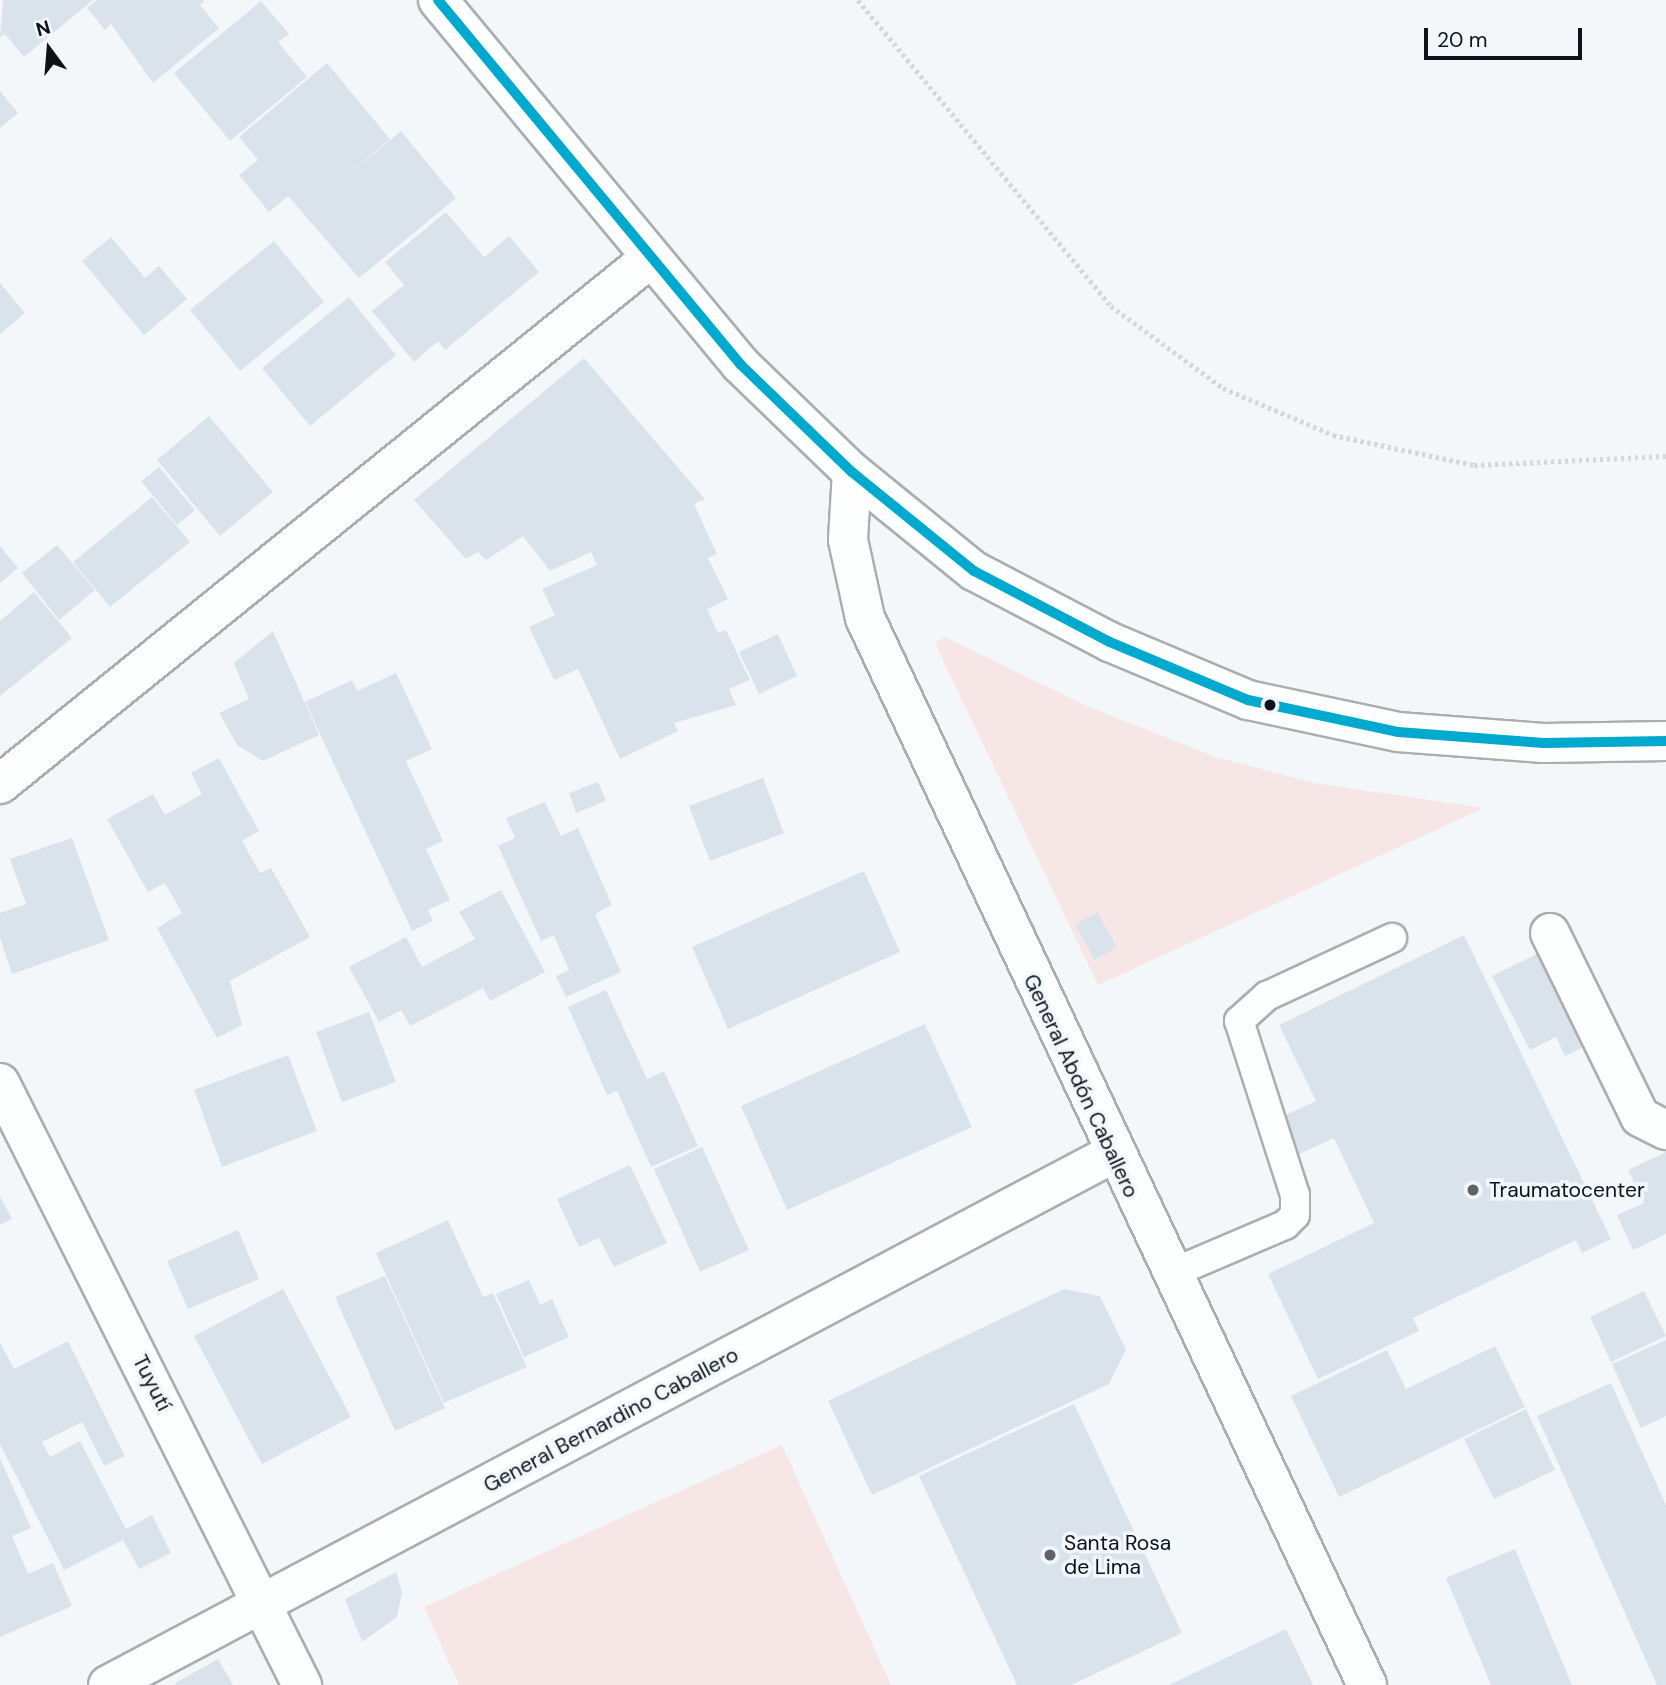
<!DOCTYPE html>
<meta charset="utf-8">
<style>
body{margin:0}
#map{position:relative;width:1666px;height:1685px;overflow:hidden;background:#f4f7fa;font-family:"DM Sans",sans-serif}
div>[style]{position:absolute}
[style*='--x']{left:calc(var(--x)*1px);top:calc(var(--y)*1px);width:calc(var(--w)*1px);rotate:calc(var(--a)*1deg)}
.green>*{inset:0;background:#f7e6e6}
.building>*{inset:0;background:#dae3ec}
.path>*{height:4.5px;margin-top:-2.25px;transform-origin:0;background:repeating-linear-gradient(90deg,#d6d7d8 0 3.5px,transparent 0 7px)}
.roads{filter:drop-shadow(2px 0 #aaaeb1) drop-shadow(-2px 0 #aaaeb1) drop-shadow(0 2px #aaaeb1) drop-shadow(0 -2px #aaaeb1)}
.lane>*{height:28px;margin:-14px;padding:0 14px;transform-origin:14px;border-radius:14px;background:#fdfefe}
.street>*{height:38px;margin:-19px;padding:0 19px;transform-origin:19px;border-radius:19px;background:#fdfefe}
.primary>*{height:38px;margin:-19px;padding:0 19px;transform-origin:19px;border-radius:19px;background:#fdfefe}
.bus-1>*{height:10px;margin:-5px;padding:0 5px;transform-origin:5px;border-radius:5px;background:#00a9ce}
.dots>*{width:19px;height:19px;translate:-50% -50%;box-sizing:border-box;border:4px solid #f2f7fc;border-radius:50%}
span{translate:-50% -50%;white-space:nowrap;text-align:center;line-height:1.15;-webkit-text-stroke:7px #f2f7fc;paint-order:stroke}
.street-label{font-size:21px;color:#0f1217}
.poi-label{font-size:21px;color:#0f1217}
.left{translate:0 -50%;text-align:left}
.north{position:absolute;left:14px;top:14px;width:70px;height:70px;-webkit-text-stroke:5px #f2f7fc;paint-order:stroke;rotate:344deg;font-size:19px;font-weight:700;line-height:28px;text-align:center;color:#0f1217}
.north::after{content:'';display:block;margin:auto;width:24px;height:32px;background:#0f1217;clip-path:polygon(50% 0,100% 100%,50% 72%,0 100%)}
.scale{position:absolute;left:1424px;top:28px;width:158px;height:32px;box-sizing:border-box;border:4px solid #0f1217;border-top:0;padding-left:9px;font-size:21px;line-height:24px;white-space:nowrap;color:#0f1217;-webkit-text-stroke:5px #f2f7fc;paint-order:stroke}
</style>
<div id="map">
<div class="green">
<i style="clip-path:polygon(945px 637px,1087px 706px,1216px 757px,1314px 783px,1484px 808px,1098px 985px,940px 654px,936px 642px)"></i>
<i style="clip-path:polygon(782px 1445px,891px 1685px,459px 1685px,424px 1607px)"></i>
</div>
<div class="building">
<i style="clip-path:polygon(3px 0,93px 0,24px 57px,5px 34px,0 37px)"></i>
<i style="clip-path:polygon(97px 0,205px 0,200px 5px,219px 28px,153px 83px,111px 24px,105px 30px,87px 8px)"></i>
<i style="clip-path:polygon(261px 1px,289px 34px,278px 42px,307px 77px,230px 141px,174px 73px)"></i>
<i style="clip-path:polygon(327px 63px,390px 139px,309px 207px,401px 131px,456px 198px,359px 278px,288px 196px,269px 212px,239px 175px,258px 160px,239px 137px)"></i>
<i style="clip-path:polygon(0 91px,18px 113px,0 128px)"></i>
<i style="clip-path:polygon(446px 212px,484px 257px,509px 236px,539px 272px,445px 350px,438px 341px,414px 362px,372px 311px,404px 285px,385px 262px)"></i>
<i style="clip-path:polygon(111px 237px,145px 278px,159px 266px,187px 299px,144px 335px,82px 261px)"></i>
<i style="clip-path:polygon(274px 241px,324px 302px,240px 371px,190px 310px)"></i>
<i style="clip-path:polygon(0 283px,25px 313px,0 334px)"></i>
<i style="clip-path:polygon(349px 297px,396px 355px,310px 426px,262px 368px)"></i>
<i style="clip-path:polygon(584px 358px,705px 499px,694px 504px,717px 554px,708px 558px,728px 599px,707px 609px,718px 633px,726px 630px,750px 680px,729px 689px,736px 705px,674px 723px,678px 731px,620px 759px,578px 669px,554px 680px,529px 627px,555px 615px,542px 589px,597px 565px,591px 552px,550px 571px,523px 536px,486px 560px,478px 552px,466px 559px,414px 500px)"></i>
<i style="clip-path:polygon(209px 416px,273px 492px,220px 536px,157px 460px)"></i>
<i style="clip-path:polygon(159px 467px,195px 510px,177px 525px,141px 481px)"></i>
<i style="clip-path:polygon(152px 497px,190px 542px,110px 607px,73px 562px)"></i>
<i style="clip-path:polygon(57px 545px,95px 590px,59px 620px,22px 573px)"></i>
<i style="clip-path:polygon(0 546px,18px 568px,0 583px)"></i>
<i style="clip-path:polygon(34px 592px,72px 638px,0 696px,0 621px)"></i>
<i style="clip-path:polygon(273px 631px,319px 735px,263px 761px,237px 745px,219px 713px,249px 699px,234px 663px)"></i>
<i style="clip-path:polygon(778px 634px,797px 676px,759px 694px,739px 652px)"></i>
<i style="clip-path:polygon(396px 673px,432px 749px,406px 761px,443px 841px,426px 849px,450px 900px,428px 910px,433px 921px,412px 931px,305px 702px,352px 680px,357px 691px)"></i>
<i style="clip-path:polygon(219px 758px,259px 831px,242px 841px,260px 873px,271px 868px,310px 937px,230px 981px,242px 1025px,217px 1038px,157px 928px,182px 913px,165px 883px,148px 892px,107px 819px,153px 794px,165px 815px,202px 794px,191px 773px)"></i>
<i style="clip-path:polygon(763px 778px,784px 833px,710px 861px,689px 806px)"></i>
<i style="clip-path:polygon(598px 782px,606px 801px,576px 813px,569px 793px)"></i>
<i style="clip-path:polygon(545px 802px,561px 836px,578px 828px,612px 905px,595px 914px,621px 972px,566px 997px,556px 976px,569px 970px,554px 935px,541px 941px,498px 846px,515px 838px,506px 818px)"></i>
<i style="clip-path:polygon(72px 838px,109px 940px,12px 974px,0 938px,0 913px,26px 904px,10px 859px)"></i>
<i style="clip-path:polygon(864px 871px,900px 952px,728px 1029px,692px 947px)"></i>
<i style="clip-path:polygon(501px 890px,545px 972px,490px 1001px,483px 988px,410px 1026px,401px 1010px,379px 1022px,349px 967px,406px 937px,422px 967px,475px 939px,459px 912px)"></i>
<i style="clip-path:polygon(1097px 912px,1117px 947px,1095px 960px,1075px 925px)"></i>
<i style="clip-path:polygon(1464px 935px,1611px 1239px,1582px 1253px,1576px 1240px,1413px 1318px,1419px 1331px,1318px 1379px,1268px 1274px,1374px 1223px,1334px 1138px,1295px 1156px,1277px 1119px,1316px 1101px,1279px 1025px)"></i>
<i style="clip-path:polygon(1551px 947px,1598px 1040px,1565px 1056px,1556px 1037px,1530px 1050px,1492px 976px)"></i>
<i style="clip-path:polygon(606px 990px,647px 1079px,664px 1071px,698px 1146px,651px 1167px,617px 1091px,607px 1095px,568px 1007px)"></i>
<i style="clip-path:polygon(369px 1012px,396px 1082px,342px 1102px,316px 1032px)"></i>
<i style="clip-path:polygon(925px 1024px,972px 1127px,787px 1210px,741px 1106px)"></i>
<i style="clip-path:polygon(288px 1055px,317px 1131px,222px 1167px,194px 1090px)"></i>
<i style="clip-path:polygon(702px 1147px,749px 1250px,700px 1272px,654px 1169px)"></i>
<i style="clip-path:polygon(1666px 1152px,1666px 1234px,1633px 1250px,1617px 1215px,1644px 1203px,1628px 1170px)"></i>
<i style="clip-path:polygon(630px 1165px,667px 1243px,614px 1267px,599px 1238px,579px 1247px,557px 1199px)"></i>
<i style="clip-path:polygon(0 1196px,12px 1219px,0 1225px)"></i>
<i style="clip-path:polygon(448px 1220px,483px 1297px,493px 1293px,527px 1367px,444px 1403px,376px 1253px)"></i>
<i style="clip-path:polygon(238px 1230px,259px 1279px,188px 1309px,167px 1261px)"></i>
<i style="clip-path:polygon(385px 1276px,445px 1408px,395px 1431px,335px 1297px)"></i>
<i style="clip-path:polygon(529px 1280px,540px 1305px,552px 1299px,569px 1337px,524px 1357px,496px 1294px)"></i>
<i style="clip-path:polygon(283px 1289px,351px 1417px,262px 1464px,194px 1336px)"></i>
<i style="clip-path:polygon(1064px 1289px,1100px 1296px,1126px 1350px,1109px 1384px,872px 1495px,828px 1401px)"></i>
<i style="clip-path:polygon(1644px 1291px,1666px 1336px,1611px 1362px,1590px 1317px)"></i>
<i style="clip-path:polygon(1666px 1340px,1666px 1416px,1641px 1428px,1612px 1364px)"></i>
<i style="clip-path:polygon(68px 1341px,125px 1456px,104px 1466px,82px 1422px,42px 1442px,50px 1457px,80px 1441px,126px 1529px,152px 1515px,171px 1553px,139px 1569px,123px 1540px,64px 1570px,0 1444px,0 1342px,14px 1369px)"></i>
<i style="clip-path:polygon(1495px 1346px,1525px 1407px,1339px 1497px,1291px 1396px,1387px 1350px,1406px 1389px)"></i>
<i style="clip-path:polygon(1611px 1383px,1666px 1505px,1666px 1685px,1657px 1685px,1537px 1416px)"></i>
<i style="clip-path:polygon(1074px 1404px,1182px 1633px,1071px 1685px,1017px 1685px,919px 1476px)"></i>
<i style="clip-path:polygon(1526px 1409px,1555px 1470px,1494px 1499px,1464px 1439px)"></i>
<i style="clip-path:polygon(0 1458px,31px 1528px,12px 1536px,28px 1574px,53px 1563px,72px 1606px,0 1637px)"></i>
<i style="clip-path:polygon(1515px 1549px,1572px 1685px,1491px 1685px,1446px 1578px)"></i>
<i style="clip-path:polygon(396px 1572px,402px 1592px,397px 1617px,362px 1642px,345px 1599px)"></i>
<i style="clip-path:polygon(1286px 1629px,1313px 1685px,1169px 1685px)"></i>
<i style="clip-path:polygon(218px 1659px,233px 1685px,176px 1685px,175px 1683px)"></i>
</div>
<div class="path">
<i style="--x:858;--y:0;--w:397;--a:50.4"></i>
<i style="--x:1111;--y:306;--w:139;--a:36.2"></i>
<i style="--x:1223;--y:388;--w:120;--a:23.1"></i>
<i style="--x:1333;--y:435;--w:144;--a:12"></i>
<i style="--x:1474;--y:465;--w:192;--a:-2.7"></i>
</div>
<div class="roads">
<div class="lane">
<i style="--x:1170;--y:1274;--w:125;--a:-23.1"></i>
<i style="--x:1285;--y:1225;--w:14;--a:-45"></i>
<i style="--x:1295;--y:1215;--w:20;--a:-90"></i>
<i style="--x:1295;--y:1195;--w:183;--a:-107.8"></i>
<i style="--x:1239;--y:1021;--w:38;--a:-42"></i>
<i style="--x:1267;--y:996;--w:138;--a:-24.9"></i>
</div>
<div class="street">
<i style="--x:852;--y:472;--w:68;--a:93.4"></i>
<i style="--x:848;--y:540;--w:80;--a:77.7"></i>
<i style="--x:865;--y:618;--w:1179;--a:64.8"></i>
<i style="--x:0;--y:784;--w:833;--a:-38.96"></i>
<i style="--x:1550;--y:933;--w:205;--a:63.9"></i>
<i style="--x:1640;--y:1117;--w:29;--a:27"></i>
<i style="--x:0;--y:1083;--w:674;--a:63.36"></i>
<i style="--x:108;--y:1685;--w:1136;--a:-27.87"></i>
</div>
<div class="primary">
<i style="--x:438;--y:0;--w:473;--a:50.3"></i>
<i style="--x:740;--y:364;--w:156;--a:44"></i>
<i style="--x:852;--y:472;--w:157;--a:39.1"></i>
<i style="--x:974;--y:571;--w:153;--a:27.6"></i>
<i style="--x:1110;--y:642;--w:150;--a:22.8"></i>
<i style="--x:1248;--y:700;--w:153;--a:12"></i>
<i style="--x:1398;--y:732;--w:146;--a:4.3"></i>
<i style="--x:1544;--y:743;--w:122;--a:-0.9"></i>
</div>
</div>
<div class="bus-1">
<i style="--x:438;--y:0;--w:473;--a:50.3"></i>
<i style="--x:740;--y:364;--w:156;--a:44"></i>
<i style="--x:852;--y:472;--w:157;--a:39.1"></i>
<i style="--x:974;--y:571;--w:153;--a:27.6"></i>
<i style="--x:1110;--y:642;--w:150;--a:22.8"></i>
<i style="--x:1248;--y:700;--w:153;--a:12"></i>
<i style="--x:1398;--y:732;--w:146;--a:4.3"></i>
<i style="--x:1544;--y:743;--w:122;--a:-0.9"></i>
</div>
<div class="dots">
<i style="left:1270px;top:705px;background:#0f1217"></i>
<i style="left:1473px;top:1190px;background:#5f6266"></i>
<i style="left:1050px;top:1555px;background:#5f6266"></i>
</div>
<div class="street-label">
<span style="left:1081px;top:1086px;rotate:65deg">General Abdón Caballero</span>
<span style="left:152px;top:1383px;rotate:63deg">Tuyutí</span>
<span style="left:611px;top:1420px;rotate:-28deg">General Bernardino Caballero</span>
</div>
<div class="poi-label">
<span class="left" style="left:1489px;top:1190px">Traumatocenter</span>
<span class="left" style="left:1064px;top:1555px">Santa Rosa<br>de Lima</span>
</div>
<div class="north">N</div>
<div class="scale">20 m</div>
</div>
